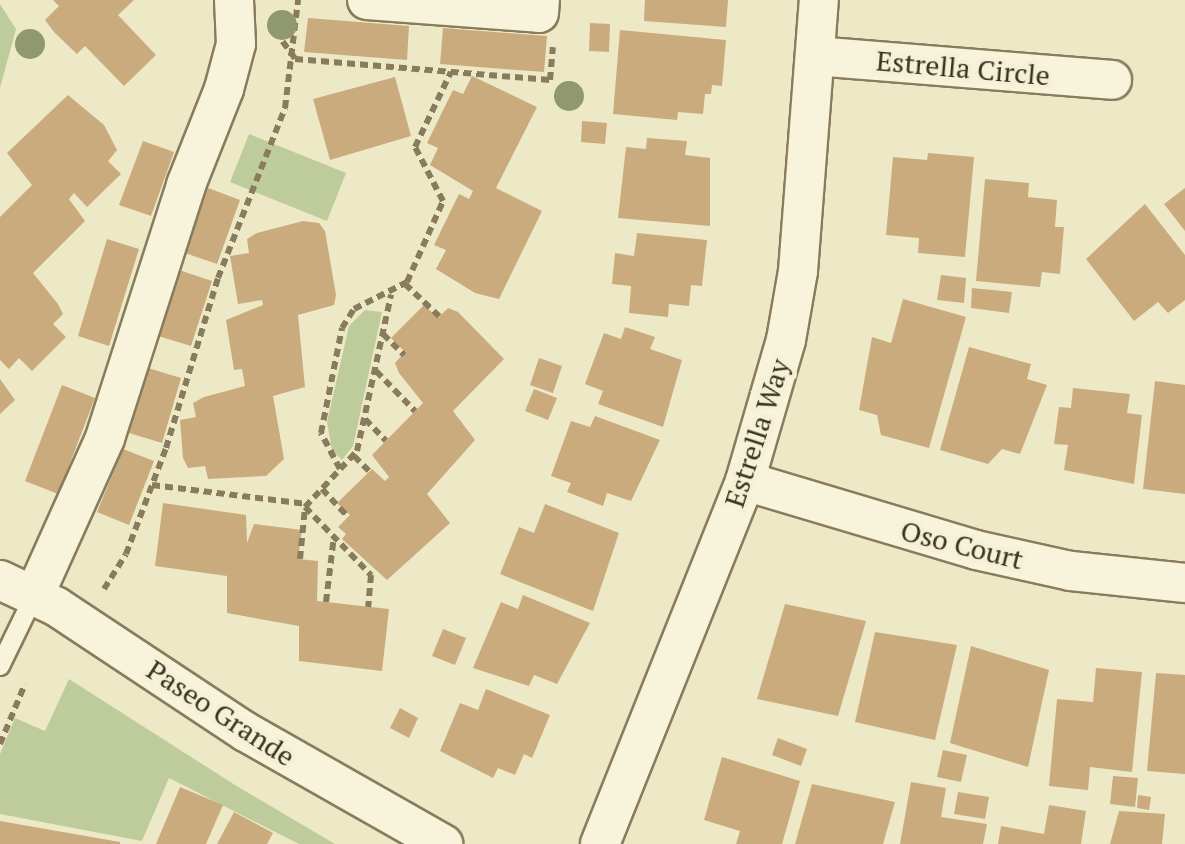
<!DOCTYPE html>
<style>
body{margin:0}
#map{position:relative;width:1185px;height:844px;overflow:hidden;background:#ede9c7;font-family:"PT Serif",serif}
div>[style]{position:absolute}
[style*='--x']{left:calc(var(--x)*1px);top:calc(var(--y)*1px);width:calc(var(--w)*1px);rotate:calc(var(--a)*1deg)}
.green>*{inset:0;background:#becc9b}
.building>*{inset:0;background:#caab7e}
.path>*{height:6px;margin-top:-3px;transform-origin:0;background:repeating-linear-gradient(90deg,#897c5d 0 8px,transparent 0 13px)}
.roads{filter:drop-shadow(2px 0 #897c5d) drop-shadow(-2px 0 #897c5d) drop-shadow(0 2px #897c5d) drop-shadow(0 -2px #897c5d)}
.lane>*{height:18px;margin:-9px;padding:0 9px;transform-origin:9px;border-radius:9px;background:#f8f4db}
.street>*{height:38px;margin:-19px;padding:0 19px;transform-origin:19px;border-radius:19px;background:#f8f4db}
.trees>*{width:30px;height:30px;margin:-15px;border-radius:50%;background:#8f986f}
span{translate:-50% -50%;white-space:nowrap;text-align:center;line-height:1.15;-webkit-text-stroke:9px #f5f1d7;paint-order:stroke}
.street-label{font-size:28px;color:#3a3120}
</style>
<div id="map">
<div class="green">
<i style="clip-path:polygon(0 4px,16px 29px,0 88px)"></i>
<i style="clip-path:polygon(249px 134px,346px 173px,327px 221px,230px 182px)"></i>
<i style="clip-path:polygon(365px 310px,382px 312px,353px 446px,342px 460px,332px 450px,327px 422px,349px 326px)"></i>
<i style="clip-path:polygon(69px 679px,235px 785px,335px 844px,299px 844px,169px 778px,142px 841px,0 814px,0 754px,15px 718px,45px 731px)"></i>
</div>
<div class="building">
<i style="clip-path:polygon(53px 0,134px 0,118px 15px,156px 55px,124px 86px,85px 46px,77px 54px,54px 32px,45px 20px,59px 6px)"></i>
<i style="clip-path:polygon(645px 0,728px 0,726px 27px,644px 21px)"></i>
<i style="clip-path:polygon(308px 18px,409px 26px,407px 60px,304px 52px)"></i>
<i style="clip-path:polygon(590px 23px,610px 24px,609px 52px,589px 51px)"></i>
<i style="clip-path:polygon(443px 28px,547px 36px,544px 72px,440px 64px)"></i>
<i style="clip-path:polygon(620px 30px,726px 40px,722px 86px,712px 85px,711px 94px,705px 94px,703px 114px,678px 112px,677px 120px,613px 114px)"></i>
<i style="clip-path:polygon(472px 76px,537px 107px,496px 188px,542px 211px,499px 299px,475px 293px,436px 269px,446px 250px,434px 245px,459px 194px,469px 199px,473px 191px,430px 165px,438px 148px,427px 143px,453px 90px,463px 94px)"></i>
<i style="clip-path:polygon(395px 77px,411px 136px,330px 160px,313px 99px)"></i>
<i style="clip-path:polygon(68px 95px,104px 125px,117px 150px,108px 161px,121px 174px,87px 207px,74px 193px,69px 199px,85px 221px,33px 273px,58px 304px,63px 314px,53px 324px,66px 337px,32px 371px,19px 358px,9px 369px,0 360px,0 217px,32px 185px,7px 153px)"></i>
<i style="clip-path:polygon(582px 121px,607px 123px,605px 144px,581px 142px)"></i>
<i style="clip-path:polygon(647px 138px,687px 141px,685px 155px,710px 158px,710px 226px,618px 218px,626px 147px,646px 149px)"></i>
<i style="clip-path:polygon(143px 141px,174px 152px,151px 216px,119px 205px)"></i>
<i style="clip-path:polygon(928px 153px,974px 157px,965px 257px,918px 253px,919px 238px,886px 235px,893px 157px,927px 160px)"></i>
<i style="clip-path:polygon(985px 179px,1029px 183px,1028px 197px,1057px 200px,1055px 227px,1064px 227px,1060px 274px,1042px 272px,1040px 287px,976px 281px)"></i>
<i style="clip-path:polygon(208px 188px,240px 200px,217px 264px,185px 253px)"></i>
<i style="clip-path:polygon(1185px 188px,1185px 231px,1164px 204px)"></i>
<i style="clip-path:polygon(1145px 204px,1185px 255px,1185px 300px,1168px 313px,1158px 302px,1134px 321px,1086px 259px)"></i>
<i style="clip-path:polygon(303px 221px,319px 223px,325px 231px,336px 295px,334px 305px,298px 315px,305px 387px,273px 396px,284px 459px,266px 476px,208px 479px,205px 466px,188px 468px,183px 458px,180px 420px,196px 417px,193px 403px,204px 397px,245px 386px,242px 369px,234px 370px,226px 320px,263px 305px,262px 300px,238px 304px,230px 256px,249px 253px,247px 239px,257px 233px)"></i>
<i style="clip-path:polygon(637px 233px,707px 240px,702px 286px,691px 285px,689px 306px,669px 304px,668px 317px,629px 313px,631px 286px,612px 284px,615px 253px,634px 256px)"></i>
<i style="clip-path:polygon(107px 239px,139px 249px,109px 346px,78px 336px)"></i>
<i style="clip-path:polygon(179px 270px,212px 281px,191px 346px,158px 336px)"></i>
<i style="clip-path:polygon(941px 275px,966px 278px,964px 303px,937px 300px)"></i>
<i style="clip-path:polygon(972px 288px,1012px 292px,1009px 313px,971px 308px)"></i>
<i style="clip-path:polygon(903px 299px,966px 317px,929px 448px,881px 435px,877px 415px,859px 410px,872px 337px,891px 343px)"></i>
<i style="clip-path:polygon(424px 305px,438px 318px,448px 308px,458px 312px,504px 359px,453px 411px,475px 440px,427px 494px,450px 523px,387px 580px,342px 539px,346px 534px,338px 527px,350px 515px,337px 503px,372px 469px,385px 481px,389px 477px,372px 455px,423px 403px,399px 373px,395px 363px,405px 352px,391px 338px)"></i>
<i style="clip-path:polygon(625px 327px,655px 337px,650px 349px,682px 360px,663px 427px,598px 404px,603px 391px,585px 384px,604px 333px,621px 339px)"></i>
<i style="clip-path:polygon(969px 347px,1031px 364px,1027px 379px,1047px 385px,1020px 454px,1002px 449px,988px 464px,940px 450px)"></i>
<i style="clip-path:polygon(539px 358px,562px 366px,553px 393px,530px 385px)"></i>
<i style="clip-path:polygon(148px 368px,181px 378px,162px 443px,129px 433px)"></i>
<i style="clip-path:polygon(0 379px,15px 400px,0 414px)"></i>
<i style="clip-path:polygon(1155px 381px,1185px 385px,1185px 494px,1143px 489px)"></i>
<i style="clip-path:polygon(62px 385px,95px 398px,58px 494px,25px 481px)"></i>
<i style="clip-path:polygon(1073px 388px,1130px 394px,1127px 413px,1142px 415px,1134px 484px,1064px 470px,1068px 445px,1054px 444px,1059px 407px,1071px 408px)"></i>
<i style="clip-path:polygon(534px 389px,557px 398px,548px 420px,525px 411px)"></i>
<i style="clip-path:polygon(595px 416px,660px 440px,631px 501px,607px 493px,603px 506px,567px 492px,571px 483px,551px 476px,571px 421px,590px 427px)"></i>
<i style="clip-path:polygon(123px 449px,154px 461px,129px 525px,97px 512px)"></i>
<i style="clip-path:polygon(163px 503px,246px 515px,247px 543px,254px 524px,302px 530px,298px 559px,318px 561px,317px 601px,389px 609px,382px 671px,299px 661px,299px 626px,227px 613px,227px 576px,155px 566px)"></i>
<i style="clip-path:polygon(545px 504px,619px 533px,593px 611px,500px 574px,519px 527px,534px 533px)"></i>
<i style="clip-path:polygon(523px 595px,590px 623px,557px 684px,534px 675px,529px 686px,473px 668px,501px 602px,518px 609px)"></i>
<i style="clip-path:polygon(785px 604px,866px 621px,838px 716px,757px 699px)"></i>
<i style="clip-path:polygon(443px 629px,466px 638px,455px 665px,432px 656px)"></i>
<i style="clip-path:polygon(875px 632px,957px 645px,935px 740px,855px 722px)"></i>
<i style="clip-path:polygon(971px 646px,1049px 670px,1028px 767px,950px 743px)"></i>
<i style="clip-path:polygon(1096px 668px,1142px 672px,1132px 772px,1090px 767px,1088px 790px,1049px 786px,1057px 699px,1093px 702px)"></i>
<i style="clip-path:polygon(1156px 673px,1185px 675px,1185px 774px,1147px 771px)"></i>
<i style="clip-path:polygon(486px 689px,550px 715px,532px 758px,524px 754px,515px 775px,498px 768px,493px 778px,440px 751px,460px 703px,478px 710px)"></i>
<i style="clip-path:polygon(400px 708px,418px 718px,409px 738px,390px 728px)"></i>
<i style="clip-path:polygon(778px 738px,807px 749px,801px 766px,772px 755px)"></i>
<i style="clip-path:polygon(943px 750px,967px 755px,961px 782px,937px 777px)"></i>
<i style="clip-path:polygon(722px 757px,800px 781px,782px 844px,736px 844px,740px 831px,704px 820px)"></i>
<i style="clip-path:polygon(1113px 776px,1138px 778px,1135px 807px,1110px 804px)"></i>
<i style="clip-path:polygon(911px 782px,946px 788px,941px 817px,987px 824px,983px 844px,900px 844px)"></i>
<i style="clip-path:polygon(812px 784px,895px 802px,883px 844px,795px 844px)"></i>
<i style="clip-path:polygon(180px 787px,223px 805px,206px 844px,156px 844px)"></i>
<i style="clip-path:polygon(958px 792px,989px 797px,985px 819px,954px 814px)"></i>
<i style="clip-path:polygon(1138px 795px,1151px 797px,1149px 810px,1137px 808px)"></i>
<i style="clip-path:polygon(1049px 805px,1086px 811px,1081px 844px,998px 844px,1001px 826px,1044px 834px)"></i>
<i style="clip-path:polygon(1119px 811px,1165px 814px,1162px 844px,1110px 844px)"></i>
<i style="clip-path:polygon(234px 812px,273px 833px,267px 844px,217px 844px)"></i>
<i style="clip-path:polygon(0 821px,120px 842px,120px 844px,0 844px)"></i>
</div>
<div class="path">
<i style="--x:275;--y:31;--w:34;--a:54"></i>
<i style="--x:295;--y:59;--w:256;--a:4.7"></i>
<i style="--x:550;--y:80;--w:33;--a:-85"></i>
<i style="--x:405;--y:284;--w:48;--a:43.3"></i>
<i style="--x:383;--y:334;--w:30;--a:45"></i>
<i style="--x:376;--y:371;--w:56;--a:45.7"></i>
<i style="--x:365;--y:419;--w:30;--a:46"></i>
<i style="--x:354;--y:456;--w:21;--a:45"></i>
<i style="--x:340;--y:469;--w:41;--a:-117.8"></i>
<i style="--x:321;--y:433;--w:107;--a:-78.7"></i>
<i style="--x:342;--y:328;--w:22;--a:-58"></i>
<i style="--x:354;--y:309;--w:59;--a:-27"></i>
<i style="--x:407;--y:282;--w:89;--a:-66"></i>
<i style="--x:443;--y:201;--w:61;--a:-117.4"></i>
<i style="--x:415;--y:147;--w:83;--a:-64.4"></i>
<i style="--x:152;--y:485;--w:156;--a:7"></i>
<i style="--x:322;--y:489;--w:38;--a:47"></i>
<i style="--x:305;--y:507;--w:95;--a:45.9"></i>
<i style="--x:371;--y:575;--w:32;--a:95"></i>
<i style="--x:300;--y:559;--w:52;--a:-84.5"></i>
<i style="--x:305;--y:507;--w:76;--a:-47.1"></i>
<i style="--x:357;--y:451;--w:160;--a:-77.7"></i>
<i style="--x:104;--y:589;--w:41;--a:-57.8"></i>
<i style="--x:126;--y:554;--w:113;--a:-69.3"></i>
<i style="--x:166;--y:448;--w:178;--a:-73"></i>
<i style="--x:218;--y:278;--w:183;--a:-68.5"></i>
<i style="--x:285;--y:108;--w:109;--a:-83.1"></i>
<i style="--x:326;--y:602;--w:66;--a:-83.1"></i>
<i style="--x:0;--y:744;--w:65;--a:-67.4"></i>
</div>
<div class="roads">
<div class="lane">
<i style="--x:0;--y:666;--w:80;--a:-64.1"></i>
</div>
<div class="street">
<i style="--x:367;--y:0;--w:172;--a:4.3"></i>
<i style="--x:539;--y:13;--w:13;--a:-86"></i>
<i style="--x:815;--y:56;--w:298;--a:4.6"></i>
<i style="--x:745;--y:481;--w:241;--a:16.6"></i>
<i style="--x:976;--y:550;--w:97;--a:12.5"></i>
<i style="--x:1071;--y:571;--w:115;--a:6"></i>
<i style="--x:0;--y:580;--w:63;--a:25.3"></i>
<i style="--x:57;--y:607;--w:227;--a:33.5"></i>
<i style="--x:246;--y:732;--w:227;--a:29.6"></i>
<i style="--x:35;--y:594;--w:171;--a:-65.8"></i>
<i style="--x:105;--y:438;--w:266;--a:-72.2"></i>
<i style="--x:186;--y:185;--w:103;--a:-68.4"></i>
<i style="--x:224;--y:89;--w:47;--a:-75.1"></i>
<i style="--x:236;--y:44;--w:44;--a:-92.6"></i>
<i style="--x:600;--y:844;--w:391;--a:-68.2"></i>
<i style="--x:745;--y:481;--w:147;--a:-73.8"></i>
<i style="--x:786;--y:340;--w:70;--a:-80.1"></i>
<i style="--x:798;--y:271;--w:272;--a:-85.6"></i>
</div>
</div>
<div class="trees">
<i style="left:282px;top:25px"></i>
<i style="left:30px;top:44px"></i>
<i style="left:569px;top:96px"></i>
</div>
<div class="street-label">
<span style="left:963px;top:68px;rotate:5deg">Estrella Circle</span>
<span style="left:757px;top:433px;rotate:-72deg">Estrella Way</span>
<span style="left:962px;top:545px;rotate:14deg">Oso Court</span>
<span style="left:221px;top:713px;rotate:33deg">Paseo Grande</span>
</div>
</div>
